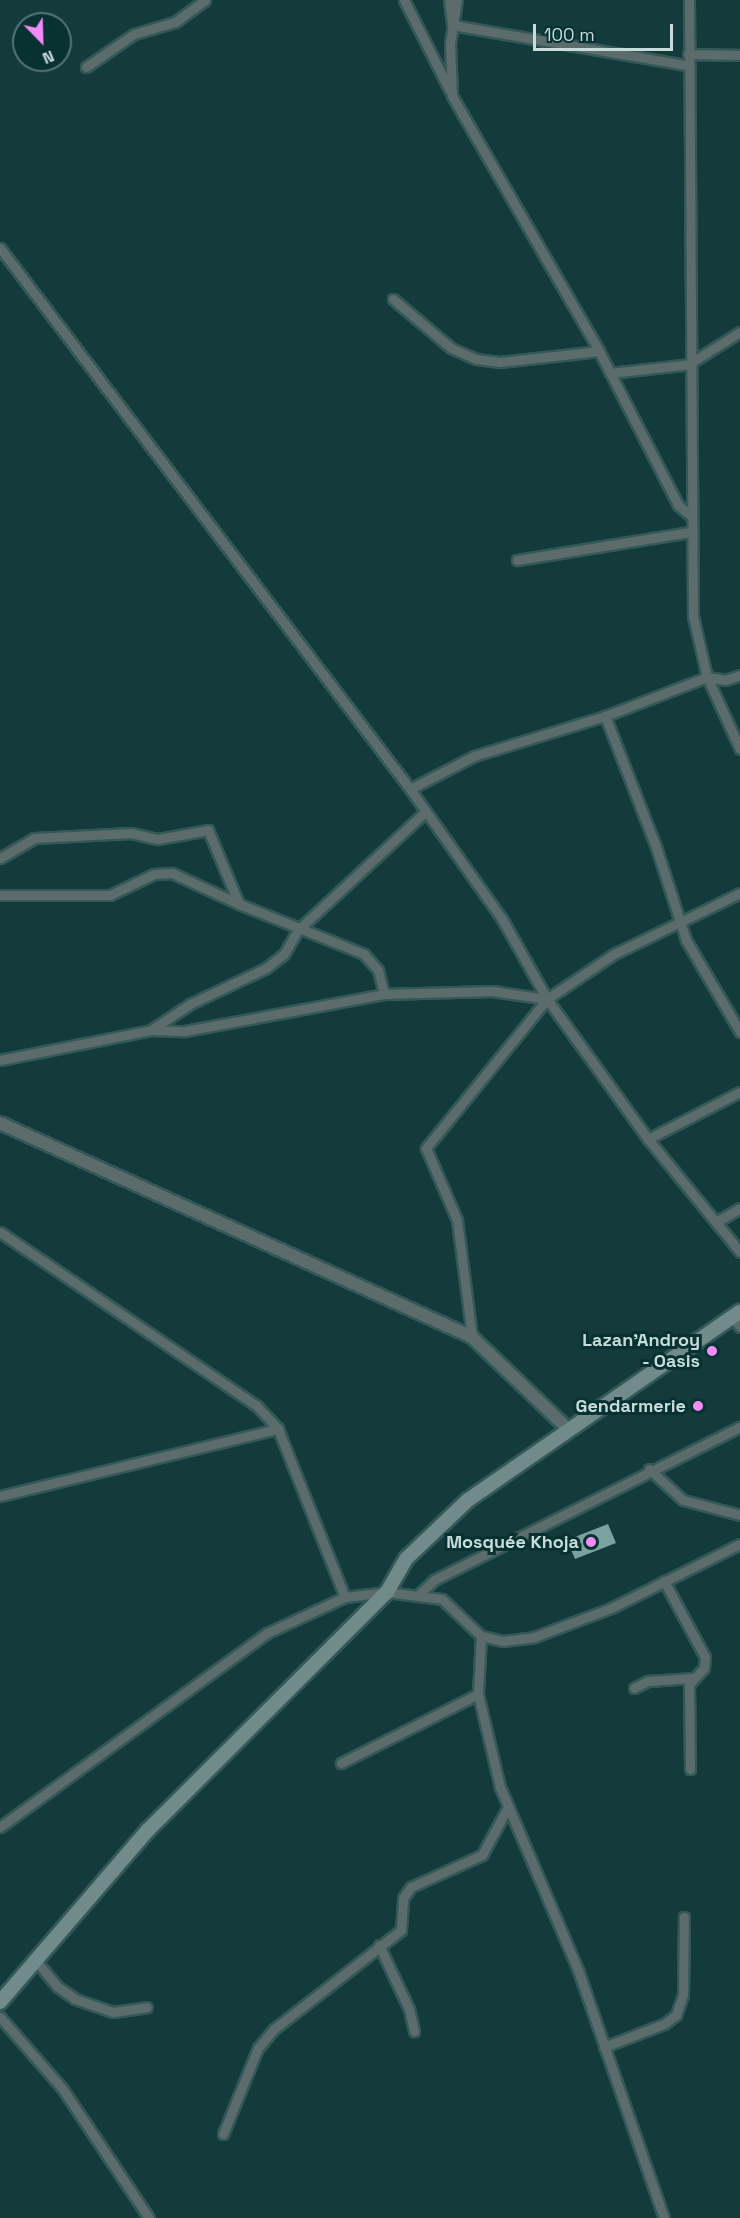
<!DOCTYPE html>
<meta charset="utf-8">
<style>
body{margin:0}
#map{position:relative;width:740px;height:2218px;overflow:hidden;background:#143b3b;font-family:"Space Grotesk",sans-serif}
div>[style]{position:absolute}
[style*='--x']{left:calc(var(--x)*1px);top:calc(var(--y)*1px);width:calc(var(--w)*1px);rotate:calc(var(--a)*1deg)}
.building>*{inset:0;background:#79a2a1}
.roads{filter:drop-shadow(2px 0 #345858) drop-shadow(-2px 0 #345858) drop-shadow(0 2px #345858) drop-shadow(0 -2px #345858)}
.minor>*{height:9px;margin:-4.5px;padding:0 4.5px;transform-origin:4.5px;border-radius:4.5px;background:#5c6c6c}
.tertiary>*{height:12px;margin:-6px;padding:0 6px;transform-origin:6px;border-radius:6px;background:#5c6c6c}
.secondary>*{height:14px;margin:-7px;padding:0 7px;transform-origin:7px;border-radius:7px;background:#718b8b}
.dots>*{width:16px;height:16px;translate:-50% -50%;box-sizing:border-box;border:3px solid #083131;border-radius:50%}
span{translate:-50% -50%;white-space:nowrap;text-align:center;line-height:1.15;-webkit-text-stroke:6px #083131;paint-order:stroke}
.poi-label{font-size:18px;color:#c7dbdb;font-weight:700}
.right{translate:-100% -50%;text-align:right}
.north{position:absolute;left:12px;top:12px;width:60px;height:60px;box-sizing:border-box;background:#083131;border:2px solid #547575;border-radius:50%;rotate:157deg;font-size:16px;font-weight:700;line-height:24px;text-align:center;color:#c7dbdb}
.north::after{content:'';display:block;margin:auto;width:21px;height:27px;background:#f18bf5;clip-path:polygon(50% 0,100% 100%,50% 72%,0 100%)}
.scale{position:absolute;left:533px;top:24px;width:140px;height:27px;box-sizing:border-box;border:3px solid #c7dbdb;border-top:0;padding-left:8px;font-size:18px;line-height:21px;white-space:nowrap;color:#c7dbdb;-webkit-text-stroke:4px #083131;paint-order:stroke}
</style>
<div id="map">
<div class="building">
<i style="clip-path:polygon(608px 1524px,616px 1543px,575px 1559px,567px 1540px)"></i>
</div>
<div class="roads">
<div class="minor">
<i style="--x:404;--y:0;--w:102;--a:63.2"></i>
<i style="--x:449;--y:0;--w:25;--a:83"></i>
<i style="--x:452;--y:25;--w:238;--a:9.7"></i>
<i style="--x:457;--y:0;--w:44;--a:99.2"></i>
<i style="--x:450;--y:43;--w:53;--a:87.8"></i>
<i style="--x:452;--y:96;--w:294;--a:60"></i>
<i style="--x:599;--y:351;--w:173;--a:62.8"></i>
<i style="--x:678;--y:505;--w:16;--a:40"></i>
<i style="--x:689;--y:0;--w:616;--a:89.63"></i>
<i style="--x:693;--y:616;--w:63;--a:77.1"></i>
<i style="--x:707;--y:677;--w:79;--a:65.4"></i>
<i style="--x:688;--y:54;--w:52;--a:1.1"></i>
<i style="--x:86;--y:67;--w:58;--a:-34.5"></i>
<i style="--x:134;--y:34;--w:43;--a:-16.3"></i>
<i style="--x:175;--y:22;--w:37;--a:-36"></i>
<i style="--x:0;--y:248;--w:679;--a:52.84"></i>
<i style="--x:410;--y:789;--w:159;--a:54.7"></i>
<i style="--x:502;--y:919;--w:92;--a:60.6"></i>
<i style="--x:547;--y:999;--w:173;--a:54.2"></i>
<i style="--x:648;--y:1139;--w:146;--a:50.8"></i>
<i style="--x:393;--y:299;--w:76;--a:40.2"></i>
<i style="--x:451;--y:348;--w:27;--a:24"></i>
<i style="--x:476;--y:359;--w:24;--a:7"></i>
<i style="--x:500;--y:362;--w:100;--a:-6.3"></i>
<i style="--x:692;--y:362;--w:57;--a:-32"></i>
<i style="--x:610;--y:373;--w:82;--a:-6.3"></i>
<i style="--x:517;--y:560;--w:174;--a:-9.2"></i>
<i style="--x:605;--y:716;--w:141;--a:68.7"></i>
<i style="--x:656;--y:847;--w:98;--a:72.1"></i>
<i style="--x:686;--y:940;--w:107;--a:59.6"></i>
<i style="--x:410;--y:789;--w:72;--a:-27.3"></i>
<i style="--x:474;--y:756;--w:137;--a:-17"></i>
<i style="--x:605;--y:716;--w:109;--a:-20.9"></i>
<i style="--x:707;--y:677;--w:18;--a:9"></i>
<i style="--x:725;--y:680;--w:16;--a:-18"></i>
<i style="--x:0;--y:858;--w:39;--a:-30"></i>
<i style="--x:34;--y:838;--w:97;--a:-3"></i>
<i style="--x:131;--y:833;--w:28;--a:13"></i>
<i style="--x:158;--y:839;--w:51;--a:-10.2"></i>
<i style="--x:208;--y:830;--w:80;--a:67.3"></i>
<i style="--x:239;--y:904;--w:135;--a:21.8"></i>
<i style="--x:364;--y:954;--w:21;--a:49"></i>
<i style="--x:378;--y:970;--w:25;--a:76"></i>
<i style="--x:0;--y:895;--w:110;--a:0"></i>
<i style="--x:110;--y:895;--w:49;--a:-25.5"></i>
<i style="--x:154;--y:874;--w:18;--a:-3"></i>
<i style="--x:172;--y:873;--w:74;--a:24.8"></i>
<i style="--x:151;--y:1030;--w:34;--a:2"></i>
<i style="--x:185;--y:1031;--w:202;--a:-10.5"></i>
<i style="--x:384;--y:994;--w:108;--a:-1.6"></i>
<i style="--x:492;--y:991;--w:56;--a:8.3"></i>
<i style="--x:0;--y:1060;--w:154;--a:-11.2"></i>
<i style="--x:151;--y:1030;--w:47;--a:-33.7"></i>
<i style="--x:190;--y:1004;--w:84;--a:-25.3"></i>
<i style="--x:266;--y:968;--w:23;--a:-38"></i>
<i style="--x:284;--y:954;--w:28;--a:-60"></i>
<i style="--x:298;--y:930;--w:172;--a:-42.9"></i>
<i style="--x:648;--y:1139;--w:103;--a:-27.1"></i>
<i style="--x:716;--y:1222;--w:28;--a:-30"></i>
<i style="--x:0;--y:1232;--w:309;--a:34.1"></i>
<i style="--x:256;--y:1405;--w:33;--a:47"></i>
<i style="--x:278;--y:1429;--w:181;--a:68.3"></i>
<i style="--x:732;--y:1317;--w:13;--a:51"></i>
<i style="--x:472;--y:1337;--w:118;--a:-97.3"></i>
<i style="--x:457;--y:1220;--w:78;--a:-113.3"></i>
<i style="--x:426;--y:1148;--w:192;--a:-50.9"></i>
<i style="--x:547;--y:999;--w:81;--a:-33.9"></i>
<i style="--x:614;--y:954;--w:140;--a:-25.8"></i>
<i style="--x:649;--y:1469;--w:46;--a:42.4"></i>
<i style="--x:683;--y:1500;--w:59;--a:14.7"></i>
<i style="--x:0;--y:1496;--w:286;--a:-13.6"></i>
<i style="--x:664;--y:1581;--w:86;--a:61.7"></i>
<i style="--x:705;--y:1657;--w:11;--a:95"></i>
<i style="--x:704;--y:1668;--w:22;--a:133"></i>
<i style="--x:689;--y:1684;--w:85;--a:89.3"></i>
<i style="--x:418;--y:1595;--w:22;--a:-43"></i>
<i style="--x:434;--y:1580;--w:342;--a:-26.6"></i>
<i style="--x:481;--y:1636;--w:23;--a:13"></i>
<i style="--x:503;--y:1641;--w:31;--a:-7"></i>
<i style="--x:534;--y:1637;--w:82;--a:-20.6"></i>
<i style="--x:611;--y:1608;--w:144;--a:-26.4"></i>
<i style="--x:634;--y:1688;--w:16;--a:-27"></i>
<i style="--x:648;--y:1681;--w:45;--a:-3.8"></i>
<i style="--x:341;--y:1763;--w:153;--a:-26.7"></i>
<i style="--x:0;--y:1827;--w:330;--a:-36"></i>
<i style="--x:267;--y:1633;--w:86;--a:-24.8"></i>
<i style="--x:345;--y:1597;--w:42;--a:-6.8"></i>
<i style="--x:387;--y:1592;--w:55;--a:7.3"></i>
<i style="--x:442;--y:1599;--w:54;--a:43.5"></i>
<i style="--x:481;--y:1636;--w:58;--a:93"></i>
<i style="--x:478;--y:1694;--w:96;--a:76.7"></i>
<i style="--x:500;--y:1787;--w:199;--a:66.9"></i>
<i style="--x:578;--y:1970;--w:262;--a:70.9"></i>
<i style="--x:379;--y:1945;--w:71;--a:64.9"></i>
<i style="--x:409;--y:2009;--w:23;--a:77"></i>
<i style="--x:36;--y:1961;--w:34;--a:50"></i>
<i style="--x:58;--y:1987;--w:21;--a:35"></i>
<i style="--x:75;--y:1999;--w:40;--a:18.9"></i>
<i style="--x:113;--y:2012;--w:34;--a:-8"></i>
<i style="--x:0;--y:2017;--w:94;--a:48.9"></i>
<i style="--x:62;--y:2088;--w:156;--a:56.2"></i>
<i style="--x:604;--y:2047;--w:64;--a:-21"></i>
<i style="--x:664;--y:2024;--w:15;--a:-37"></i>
<i style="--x:676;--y:2015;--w:21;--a:-71"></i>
<i style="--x:683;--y:1995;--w:78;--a:-89.3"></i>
<i style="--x:223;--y:2134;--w:93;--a:-67.9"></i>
<i style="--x:258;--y:2048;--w:25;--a:-50"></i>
<i style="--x:274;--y:2029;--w:161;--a:-37.9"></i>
<i style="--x:401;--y:1930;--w:32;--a:-86"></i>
<i style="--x:403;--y:1898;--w:14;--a:-54"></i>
<i style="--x:411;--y:1887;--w:78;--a:-24.3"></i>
<i style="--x:482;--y:1855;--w:55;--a:-61.6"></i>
</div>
<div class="tertiary">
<i style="--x:0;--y:1123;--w:518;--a:24.39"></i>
<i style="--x:472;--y:1337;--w:132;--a:43.8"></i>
</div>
<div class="secondary">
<i style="--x:0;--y:2002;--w:227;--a:-49.3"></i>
<i style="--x:148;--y:1830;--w:337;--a:-44.9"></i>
<i style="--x:387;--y:1592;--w:39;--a:-60"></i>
<i style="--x:407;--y:1558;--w:84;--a:-43.6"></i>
<i style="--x:468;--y:1500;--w:331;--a:-34.7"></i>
</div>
</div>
<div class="dots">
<i style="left:712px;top:1351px;background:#f18bf5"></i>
<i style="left:698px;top:1406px;background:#f18bf5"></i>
<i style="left:591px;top:1542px;background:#f18bf5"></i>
</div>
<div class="poi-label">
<span class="right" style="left:700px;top:1351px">Lazan'Androy<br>- Oasis</span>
<span class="right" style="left:686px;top:1406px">Gendarmerie</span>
<span class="right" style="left:579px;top:1542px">Mosquée Khoja</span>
</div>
<div class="north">N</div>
<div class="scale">100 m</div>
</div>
